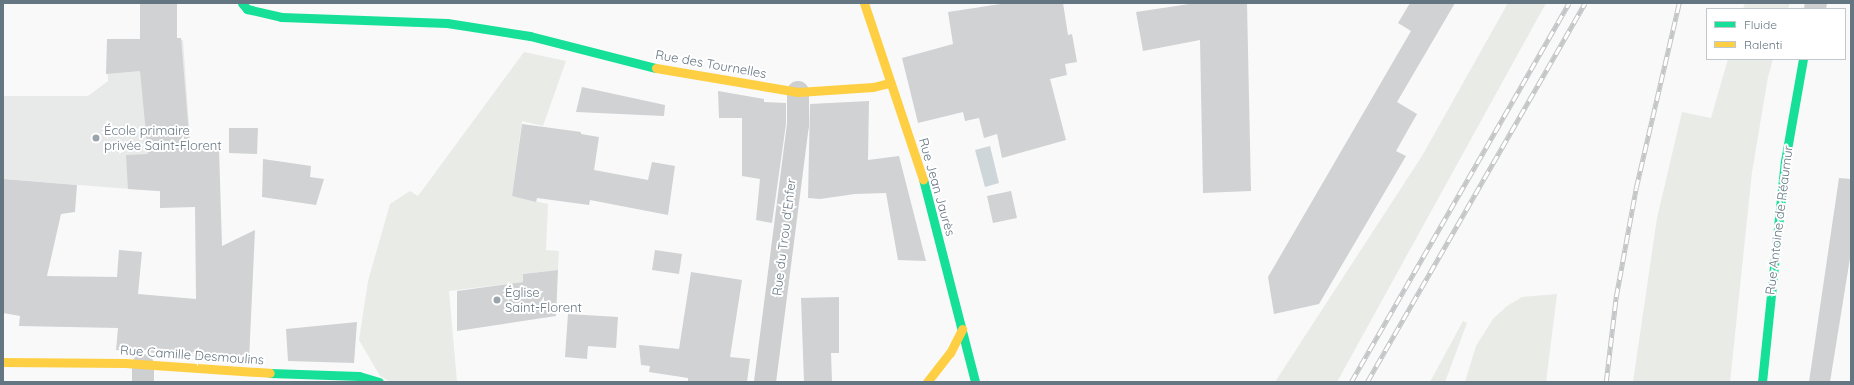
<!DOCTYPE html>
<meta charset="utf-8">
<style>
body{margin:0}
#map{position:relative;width:1854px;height:385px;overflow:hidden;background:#f9f9f9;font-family:Quicksand,sans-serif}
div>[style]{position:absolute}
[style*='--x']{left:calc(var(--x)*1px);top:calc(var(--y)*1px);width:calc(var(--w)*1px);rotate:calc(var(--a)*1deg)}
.built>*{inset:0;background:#e8e9e9}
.green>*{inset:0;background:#e8ebe6}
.water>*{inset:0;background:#ced6d9}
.building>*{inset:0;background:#d0d2d3}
.street>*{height:22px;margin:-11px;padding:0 11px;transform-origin:11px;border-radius:11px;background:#cecfd0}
.fast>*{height:9px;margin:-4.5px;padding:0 4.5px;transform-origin:4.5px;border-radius:4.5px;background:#16e098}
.slow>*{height:9px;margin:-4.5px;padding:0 4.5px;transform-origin:4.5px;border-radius:4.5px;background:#ffcf43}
.rail>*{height:4.5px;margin-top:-2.25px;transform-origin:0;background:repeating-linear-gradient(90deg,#fff 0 9px,#c3c5c6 0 18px);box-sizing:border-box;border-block:1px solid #c3c5c6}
.dots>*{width:11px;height:11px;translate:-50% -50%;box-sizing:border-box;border:2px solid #fff;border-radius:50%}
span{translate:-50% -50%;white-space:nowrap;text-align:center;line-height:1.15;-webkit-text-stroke:4px #fff;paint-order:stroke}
.street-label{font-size:13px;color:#657683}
.poi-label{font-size:13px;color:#657683}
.left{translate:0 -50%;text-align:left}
.frame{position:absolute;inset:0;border:4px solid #657683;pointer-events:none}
.legend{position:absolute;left:1706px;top:8px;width:140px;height:52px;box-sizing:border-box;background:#fff;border:1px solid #c1c8cd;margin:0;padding:5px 7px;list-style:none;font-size:12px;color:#657683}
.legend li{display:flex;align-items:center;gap:8px;height:20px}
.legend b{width:20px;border:1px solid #c1c8cd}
</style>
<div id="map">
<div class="built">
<i style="clip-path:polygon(107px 39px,183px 40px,194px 194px,3px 179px,3px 96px,88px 96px,108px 81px)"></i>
</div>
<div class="green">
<i style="clip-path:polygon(1508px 3px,1546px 3px,1337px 382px,1275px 382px,1422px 156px)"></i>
<i style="clip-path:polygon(1745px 3px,1790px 3px,1788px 9px,1743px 9px)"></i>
<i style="clip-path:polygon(524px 52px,566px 61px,543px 126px,522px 121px,512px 196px,548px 204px,546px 250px,559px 251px,558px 270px,523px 274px,523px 282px,449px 291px,457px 382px,391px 382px,380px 376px,359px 340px,368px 281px,390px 204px,410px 191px,418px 196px)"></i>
<i style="clip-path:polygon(1728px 59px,1773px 59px,1768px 77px,1752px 172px,1730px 382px,1633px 382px,1657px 218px,1682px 112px,1711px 118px)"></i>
<i style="clip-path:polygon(1557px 294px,1546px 382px,1465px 382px,1476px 346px,1493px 319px,1507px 306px,1522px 297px)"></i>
<i style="clip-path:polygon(1463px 321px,1467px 323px,1445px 382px,1430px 382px)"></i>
</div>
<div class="water">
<i style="clip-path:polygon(990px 146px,999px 183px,985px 187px,975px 150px)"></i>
</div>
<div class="building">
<i style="clip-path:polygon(140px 3px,177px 3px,177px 38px,181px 38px,190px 148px,219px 148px,222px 246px,255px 230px,249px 360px,116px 350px,118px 328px,19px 326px,20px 316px,3px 313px,3px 179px,77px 185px,75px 212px,61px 214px,47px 276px,117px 277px,119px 250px,142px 252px,138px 294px,196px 299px,195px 207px,160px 208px,160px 191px,128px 189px,126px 155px,148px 154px,140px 71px,106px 74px,107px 39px,140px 39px)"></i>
<i style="clip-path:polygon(1007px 3px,1063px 3px,1068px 35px,1072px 34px,1077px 62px,1065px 64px,1067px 75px,1050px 79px,1066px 140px,1002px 158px,997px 134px,984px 138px,979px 118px,965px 121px,963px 112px,918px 123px,902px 58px,953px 44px,948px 12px)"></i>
<i style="clip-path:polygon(1196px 3px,1247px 3px,1251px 191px,1203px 193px,1200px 40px,1143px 51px,1136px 12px)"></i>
<i style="clip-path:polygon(1410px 3px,1455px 3px,1397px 102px,1417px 114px,1396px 151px,1406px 156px,1319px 304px,1274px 314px,1268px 277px,1411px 31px,1398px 23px)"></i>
<i style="clip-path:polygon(582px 87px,665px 105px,664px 116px,576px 112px)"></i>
<i style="clip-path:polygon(718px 91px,764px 99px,764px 102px,786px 103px,786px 124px,772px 223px,756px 220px,760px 179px,742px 176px,742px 118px,719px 118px)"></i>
<i style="clip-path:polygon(869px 101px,868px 160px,899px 156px,926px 261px,898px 260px,886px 193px,855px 194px,820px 199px,808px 198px,810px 104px)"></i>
<i style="clip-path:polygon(522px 124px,581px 132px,581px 134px,599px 137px,594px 170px,648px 180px,652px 162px,675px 166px,668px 215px,590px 200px,589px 205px,537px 198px,536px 202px,512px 196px)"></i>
<i style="clip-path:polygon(229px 128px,258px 128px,257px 154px,229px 153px)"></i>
<i style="clip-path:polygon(263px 159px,311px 166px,310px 177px,324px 179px,316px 205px,262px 197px)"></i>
<i style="clip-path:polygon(1839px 178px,1851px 179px,1851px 252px,1830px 382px,1809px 382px)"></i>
<i style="clip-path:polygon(1011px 191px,1017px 218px,993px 223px,987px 196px)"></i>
<i style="clip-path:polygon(655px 250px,682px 254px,679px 274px,652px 270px)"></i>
<i style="clip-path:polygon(558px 270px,556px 316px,457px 331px,457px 291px,523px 282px,523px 274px)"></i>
<i style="clip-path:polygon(691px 272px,742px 280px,730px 357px,750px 359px,747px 382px,688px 382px,688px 378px,649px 372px,650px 366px,641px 365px,639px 345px,679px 349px)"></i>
<i style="clip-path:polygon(839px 297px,839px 353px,831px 353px,832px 382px,804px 382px,801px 298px)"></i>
<i style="clip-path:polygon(568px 314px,618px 317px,616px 348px,588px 346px,587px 359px,565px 357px)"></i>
<i style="clip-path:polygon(357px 322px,354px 363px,288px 361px,286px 329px)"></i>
</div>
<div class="street">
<i style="--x:1815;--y:9;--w:6;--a:-81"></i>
<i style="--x:143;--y:365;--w:17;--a:90"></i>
<i style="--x:765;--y:382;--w:259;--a:-82.7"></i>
<i style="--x:798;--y:125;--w:33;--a:-90"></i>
</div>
<div class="fast">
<i style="--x:242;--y:3;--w:8;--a:50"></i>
<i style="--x:247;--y:9;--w:35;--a:13"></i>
<i style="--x:281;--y:17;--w:166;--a:2.1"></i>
<i style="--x:447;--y:23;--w:84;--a:8.9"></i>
<i style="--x:530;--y:36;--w:130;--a:14.3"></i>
<i style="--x:923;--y:179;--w:210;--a:75.6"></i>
<i style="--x:270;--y:373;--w:89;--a:1.9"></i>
<i style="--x:359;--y:376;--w:21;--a:17"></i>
<i style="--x:1762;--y:382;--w:222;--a:-84.1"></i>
<i style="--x:1785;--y:161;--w:104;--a:-80"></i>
</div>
<div class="slow">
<i style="--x:864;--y:3;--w:186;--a:71.5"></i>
<i style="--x:656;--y:68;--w:144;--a:9.6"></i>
<i style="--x:798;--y:92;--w:75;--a:-3.8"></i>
<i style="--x:873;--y:87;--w:16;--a:-14"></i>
<i style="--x:3;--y:362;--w:122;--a:0.5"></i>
<i style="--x:125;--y:363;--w:145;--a:3.9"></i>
<i style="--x:927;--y:382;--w:37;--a:-52"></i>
<i style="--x:950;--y:353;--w:27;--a:-63"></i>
</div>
<div class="rail">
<i style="--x:1351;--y:382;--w:437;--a:-60.1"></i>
<i style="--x:1367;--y:382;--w:437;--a:-60.1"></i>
<i style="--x:1606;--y:382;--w:86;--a:-83.3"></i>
<i style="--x:1616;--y:297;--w:111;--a:-79.6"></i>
<i style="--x:1636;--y:188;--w:190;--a:-76.9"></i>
</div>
<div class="dots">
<i style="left:96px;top:138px;background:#99a4ac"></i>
<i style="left:497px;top:300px;background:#99a4ac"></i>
</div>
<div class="street-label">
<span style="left:711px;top:64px;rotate:10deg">Rue des Tournelles</span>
<span style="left:937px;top:187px;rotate:74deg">Rue Jean Jaurès</span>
<span style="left:1779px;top:220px;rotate:-83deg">Rue Antoine de Réaumur</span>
<span style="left:784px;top:237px;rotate:-83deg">Rue du Trou d'Enfer</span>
<span style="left:192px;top:355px;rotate:4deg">Rue Camille Desmoulins</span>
</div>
<div class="poi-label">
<span class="left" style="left:104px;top:138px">École primaire<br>privée Saint-Florent</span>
<span class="left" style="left:505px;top:300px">Église<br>Saint-Florent</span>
</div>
<div class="frame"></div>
<ul class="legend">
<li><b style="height:5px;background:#16e098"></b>Fluide</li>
<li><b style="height:5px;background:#ffcf43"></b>Ralenti</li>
</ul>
</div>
